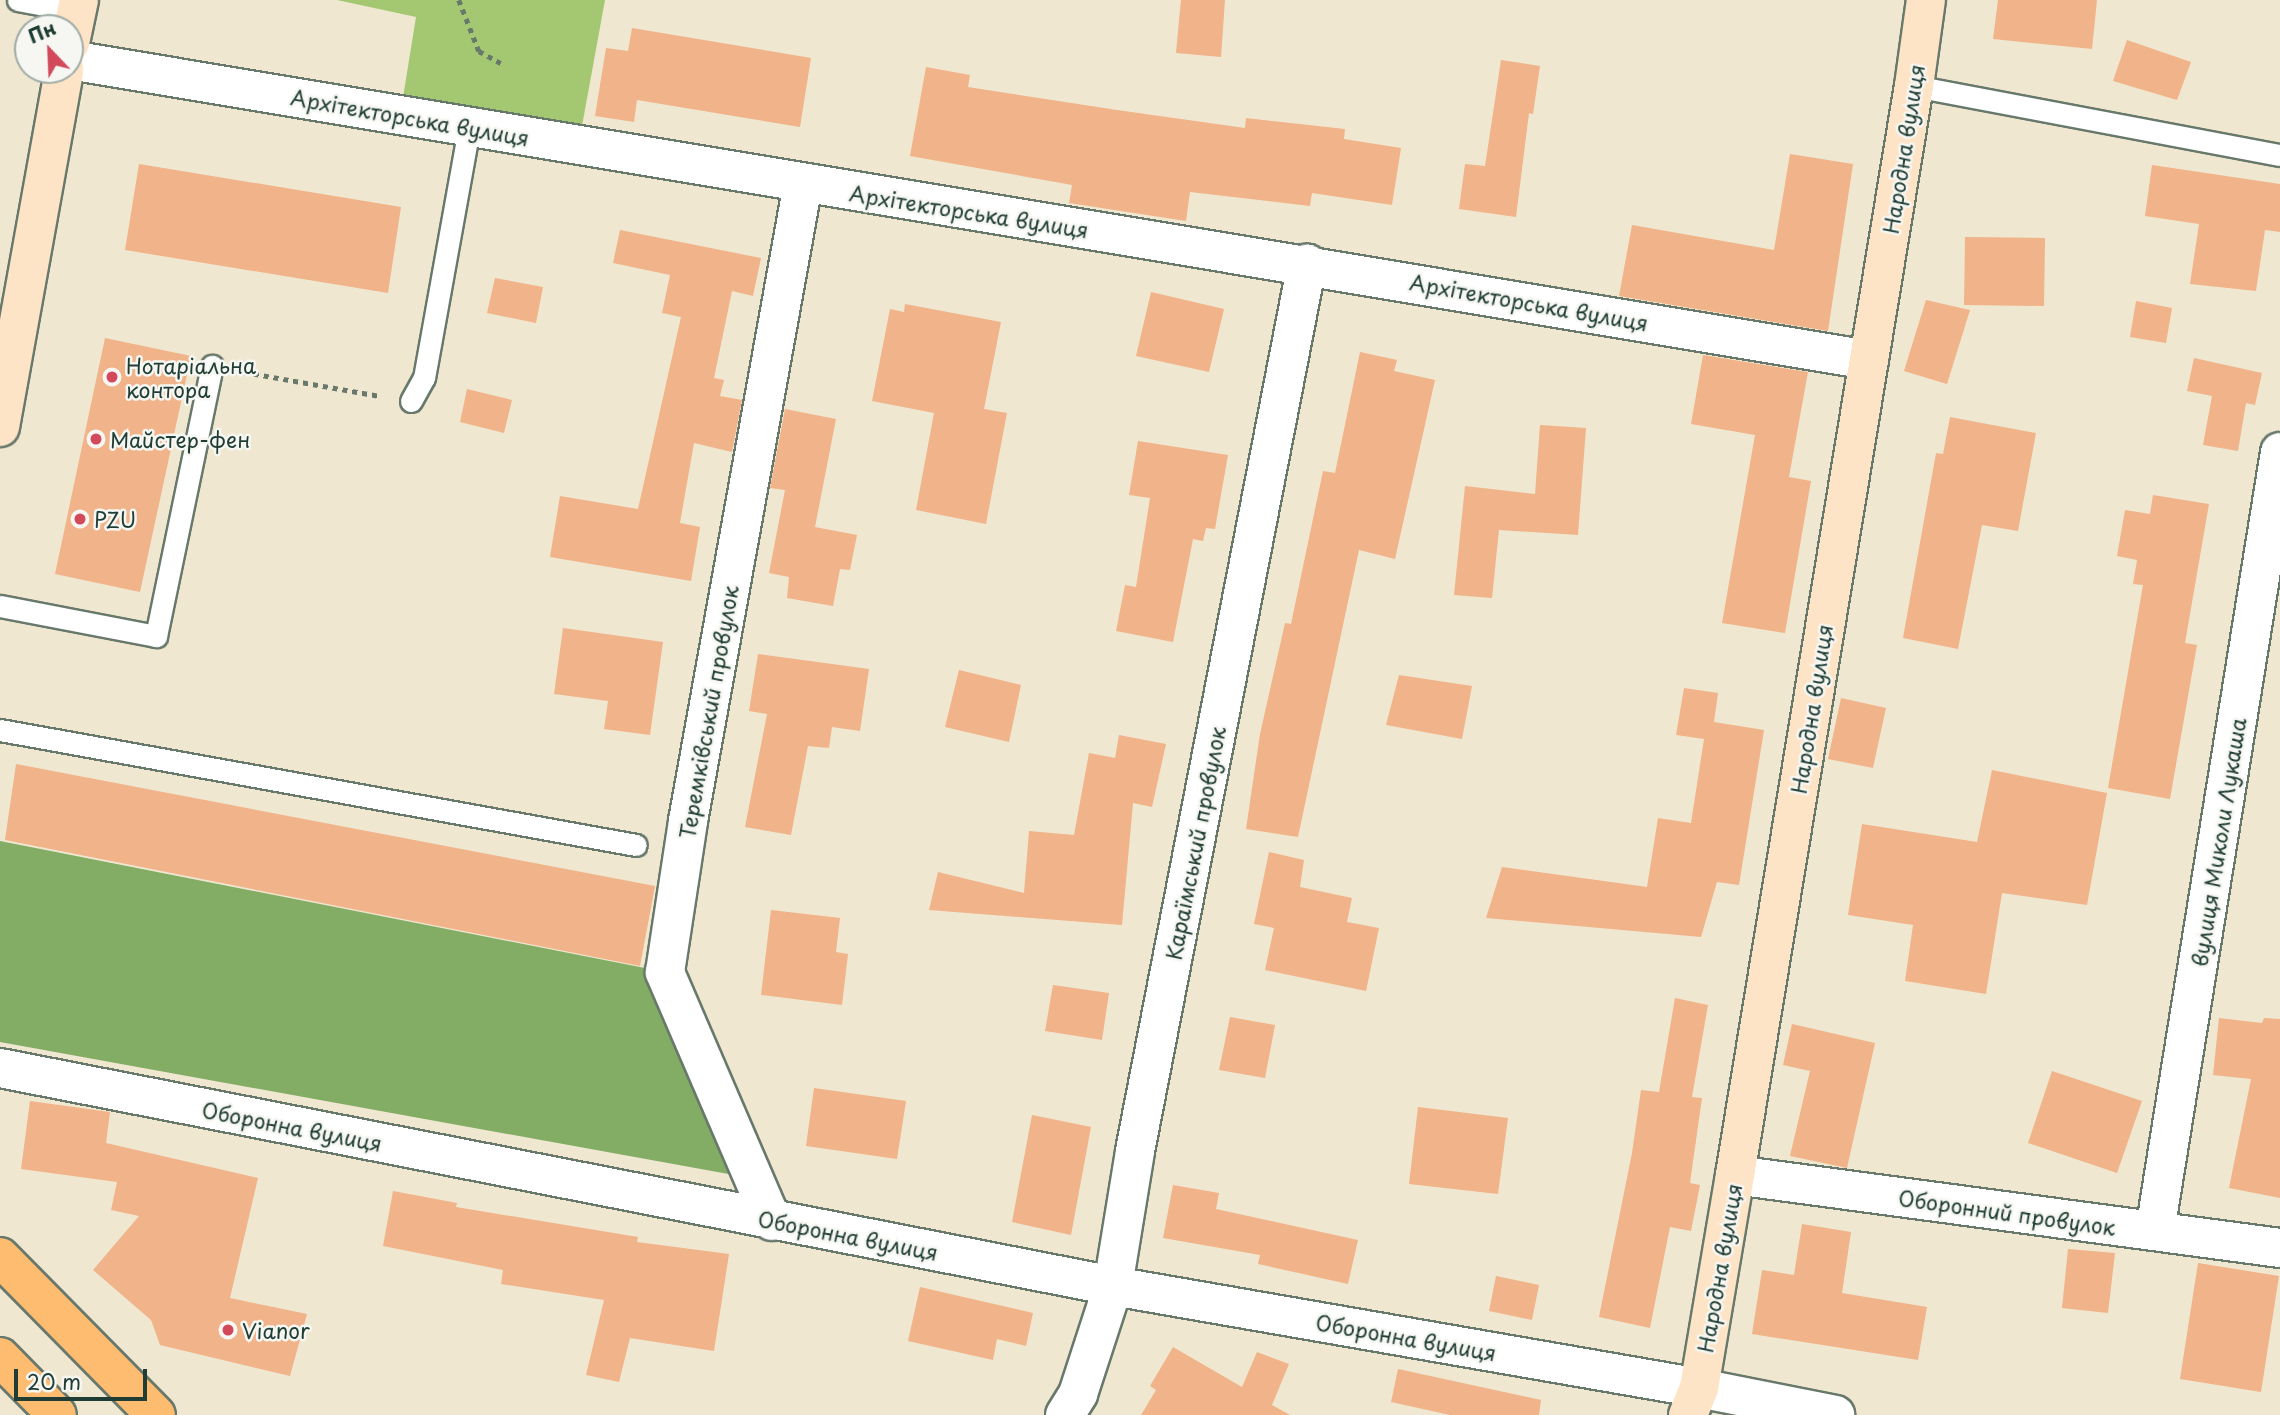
<!DOCTYPE html>
<meta charset="utf-8">
<style>
body{margin:0}
#map{position:relative;width:2280px;height:1415px;overflow:hidden;background:#efe7d0;font-family:"Playpen Sans",sans-serif}
div>[style]{position:absolute}
[style*='--x']{left:calc(var(--x)*1px);top:calc(var(--y)*1px);width:calc(var(--w)*1px);rotate:calc(var(--a)*1deg)}
.green>*{inset:0;background:#a4c872}
.forest>*{inset:0;background:#83ac64}
.building>*{inset:0;background:#f1b389}
.path>*{height:4.5px;margin-top:-2.25px;transform-origin:0;background:repeating-linear-gradient(90deg,#68786b 0 5px,transparent 0 10px)}
.roads{filter:drop-shadow(2px 0 #68786b) drop-shadow(-2px 0 #68786b) drop-shadow(0 2px #68786b) drop-shadow(0 -2px #68786b)}
.lane>*{height:21px;margin:-10.5px;padding:0 10.5px;transform-origin:10.5px;border-radius:10.5px;background:#fff}
.street>*{height:38px;margin:-19px;padding:0 19px;transform-origin:19px;border-radius:19px;background:#fff}
.secondary>*{height:38px;margin:-19px;padding:0 19px;transform-origin:19px;border-radius:19px;background:#fee4c6}
.primary>*{height:38px;margin:-19px;padding:0 19px;transform-origin:19px;border-radius:19px;background:#fdbc70}
.dots>*{width:19px;height:19px;translate:-50% -50%;box-sizing:border-box;border:4px solid #f6f6f2;border-radius:50%}
span{translate:-50% -50%;white-space:nowrap;text-align:center;line-height:1.15;-webkit-text-stroke:5px #f6f6f2;paint-order:stroke}
.street-label{font-size:21px;color:#1f3d34}
.poi-label{font-size:21px;color:#1f3d34}
.left{translate:0 -50%;text-align:left}
.north{position:absolute;left:14px;top:14px;width:70px;height:70px;box-sizing:border-box;background:#f6f6f2;border:2px solid #a0aca6;border-radius:50%;rotate:337deg;font-size:19px;font-weight:700;line-height:28px;text-align:center;color:#1f3d34}
.north::after{content:'';display:block;margin:auto;width:24px;height:32px;background:#d1495b;clip-path:polygon(50% 0,100% 100%,50% 72%,0 100%)}
.scale{position:absolute;left:14px;top:1369px;width:133px;height:32px;box-sizing:border-box;border:4px solid #1f3d34;border-top:0;padding-left:9px;font-size:21px;line-height:24px;white-space:nowrap;color:#1f3d34;-webkit-text-stroke:5px #f6f6f2;paint-order:stroke}
</style>
<div id="map">
<div class="green">
<i style="clip-path:polygon(337px 0,605px 0,582px 126px,400px 116px,416px 17px)"></i>
</div>
<div class="forest">
<i style="clip-path:polygon(0 841px,665px 972px,734px 1175px,0 1042px)"></i>
</div>
<div class="building">
<i style="clip-path:polygon(1181px 0,1225px 0,1221px 57px,1176px 53px)"></i>
<i style="clip-path:polygon(1998px 0,2097px 0,2092px 49px,1993px 39px)"></i>
<i style="clip-path:polygon(632px 28px,811px 58px,800px 127px,637px 100px,634px 122px,595px 116px,606px 48px,628px 51px)"></i>
<i style="clip-path:polygon(2127px 40px,2191px 62px,2177px 100px,2113px 81px)"></i>
<i style="clip-path:polygon(1501px 60px,1540px 66px,1533px 114px,1529px 113px,1516px 217px,1459px 209px,1465px 164px,1485px 166px)"></i>
<i style="clip-path:polygon(926px 67px,970px 75px,968px 87px,1117px 110px,1245px 128px,1246px 118px,1345px 129px,1344px 139px,1401px 148px,1392px 205px,1312px 193px,1310px 206px,1190px 192px,1186px 221px,1069px 203px,1072px 185px,910px 156px)"></i>
<i style="clip-path:polygon(1790px 154px,1853px 164px,1828px 331px,1619px 296px,1632px 225px,1774px 250px)"></i>
<i style="clip-path:polygon(139px 164px,401px 207px,388px 293px,125px 250px)"></i>
<i style="clip-path:polygon(2152px 165px,2280px 184px,2280px 232px,2265px 230px,2256px 291px,2190px 284px,2199px 224px,2145px 216px)"></i>
<i style="clip-path:polygon(620px 230px,761px 258px,753px 296px,732px 291px,714px 378px,724px 380px,720px 396px,742px 400px,732px 452px,694px 443px,680px 523px,700px 527px,691px 581px,550px 557px,560px 496px,638px 509px,681px 317px,662px 313px,670px 275px,613px 263px)"></i>
<i style="clip-path:polygon(1965px 237px,2045px 238px,2044px 306px,1964px 305px)"></i>
<i style="clip-path:polygon(495px 278px,543px 287px,536px 323px,487px 313px)"></i>
<i style="clip-path:polygon(1151px 292px,1224px 309px,1209px 372px,1136px 356px)"></i>
<i style="clip-path:polygon(1926px 300px,1970px 310px,1947px 384px,1904px 371px)"></i>
<i style="clip-path:polygon(2136px 301px,2172px 308px,2166px 343px,2130px 337px)"></i>
<i style="clip-path:polygon(905px 304px,1001px 322px,984px 409px,1007px 413px,986px 524px,916px 510px,934px 413px,872px 401px,890px 309px,904px 312px)"></i>
<i style="clip-path:polygon(105px 338px,191px 356px,140px 592px,55px 574px)"></i>
<i style="clip-path:polygon(1360px 352px,1397px 360px,1394px 371px,1435px 380px,1395px 559px,1359px 550px,1298px 837px,1246px 829px,1260px 734px,1285px 623px,1291px 624px,1323px 471px,1335px 473px)"></i>
<i style="clip-path:polygon(1703px 355px,1808px 372px,1789px 477px,1811px 481px,1785px 633px,1722px 623px,1755px 435px,1691px 424px)"></i>
<i style="clip-path:polygon(2194px 358px,2262px 373px,2255px 405px,2246px 403px,2238px 451px,2203px 445px,2212px 396px,2187px 391px)"></i>
<i style="clip-path:polygon(467px 389px,512px 400px,504px 433px,460px 422px)"></i>
<i style="clip-path:polygon(785px 409px,836px 419px,815px 527px,857px 535px,850px 570px,840px 569px,833px 606px,787px 598px,789px 577px,769px 573px,785px 490px,770px 488px)"></i>
<i style="clip-path:polygon(1950px 417px,2036px 433px,2018px 531px,1982px 525px,1958px 649px,1903px 638px,1936px 453px,1943px 454px)"></i>
<i style="clip-path:polygon(1540px 425px,1586px 428px,1578px 535px,1499px 530px,1492px 598px,1454px 595px,1465px 486px,1535px 494px)"></i>
<i style="clip-path:polygon(1138px 441px,1228px 455px,1215px 529px,1206px 528px,1203px 541px,1193px 539px,1173px 642px,1116px 631px,1125px 585px,1136px 587px,1150px 498px,1129px 495px)"></i>
<i style="clip-path:polygon(2153px 495px,2209px 504px,2185px 643px,2197px 645px,2170px 799px,2108px 788px,2143px 585px,2133px 584px,2137px 560px,2117px 556px,2125px 510px,2150px 514px)"></i>
<i style="clip-path:polygon(563px 628px,663px 642px,650px 735px,604px 729px,608px 701px,554px 694px)"></i>
<i style="clip-path:polygon(758px 654px,869px 669px,860px 731px,832px 727px,829px 748px,808px 746px,791px 835px,745px 827px,767px 714px,749px 711px)"></i>
<i style="clip-path:polygon(959px 670px,1021px 685px,1009px 742px,945px 727px)"></i>
<i style="clip-path:polygon(1399px 675px,1472px 686px,1462px 739px,1386px 725px)"></i>
<i style="clip-path:polygon(1684px 688px,1718px 693px,1714px 722px,1764px 730px,1739px 885px,1717px 882px,1701px 937px,1486px 918px,1502px 867px,1647px 887px,1658px 818px,1691px 823px,1704px 739px,1676px 735px)"></i>
<i style="clip-path:polygon(1841px 698px,1886px 708px,1873px 768px,1828px 759px)"></i>
<i style="clip-path:polygon(1119px 735px,1166px 744px,1152px 807px,1133px 803px,1122px 925px,929px 910px,938px 872px,1024px 893px,1029px 831px,1074px 835px,1089px 753px,1115px 758px)"></i>
<i style="clip-path:polygon(16px 764px,655px 886px,640px 966px,5px 840px)"></i>
<i style="clip-path:polygon(1992px 770px,2107px 793px,2087px 905px,2002px 893px,1986px 994px,1905px 981px,1913px 925px,1848px 915px,1862px 824px,1977px 842px)"></i>
<i style="clip-path:polygon(1269px 852px,1304px 860px,1300px 887px,1352px 898px,1347px 922px,1379px 928px,1366px 991px,1265px 970px,1274px 928px,1254px 924px)"></i>
<i style="clip-path:polygon(771px 910px,840px 918px,836px 952px,848px 954px,842px 1005px,761px 995px)"></i>
<i style="clip-path:polygon(1053px 985px,1109px 993px,1102px 1040px,1045px 1031px)"></i>
<i style="clip-path:polygon(1675px 998px,1708px 1005px,1692px 1097px,1702px 1098px,1690px 1183px,1700px 1185px,1691px 1231px,1670px 1227px,1650px 1328px,1599px 1317px,1632px 1153px,1641px 1090px,1659px 1092px)"></i>
<i style="clip-path:polygon(1230px 1017px,1275px 1025px,1265px 1078px,1219px 1070px)"></i>
<i style="clip-path:polygon(2219px 1018px,2262px 1023px,2264px 1018px,2280px 1019px,2280px 1198px,2229px 1188px,2251px 1079px,2213px 1075px)"></i>
<i style="clip-path:polygon(1792px 1024px,1875px 1043px,1847px 1168px,1790px 1156px,1810px 1071px,1783px 1065px)"></i>
<i style="clip-path:polygon(2052px 1071px,2142px 1101px,2117px 1173px,2028px 1143px)"></i>
<i style="clip-path:polygon(814px 1088px,906px 1101px,897px 1159px,806px 1146px)"></i>
<i style="clip-path:polygon(30px 1101px,110px 1112px,106px 1143px,258px 1178px,230px 1298px,307px 1314px,290px 1376px,160px 1345px,151px 1320px,93px 1270px,139px 1216px,111px 1210px,117px 1182px,21px 1169px)"></i>
<i style="clip-path:polygon(1418px 1107px,1508px 1118px,1498px 1194px,1409px 1184px)"></i>
<i style="clip-path:polygon(1032px 1115px,1091px 1127px,1071px 1235px,1012px 1222px)"></i>
<i style="clip-path:polygon(1173px 1185px,1219px 1193px,1216px 1209px,1358px 1240px,1348px 1284px,1258px 1264px,1260px 1255px,1163px 1238px)"></i>
<i style="clip-path:polygon(393px 1191px,457px 1203px,456px 1207px,638px 1237px,637px 1242px,729px 1254px,714px 1351px,630px 1338px,619px 1382px,586px 1375px,604px 1300px,501px 1284px,503px 1270px,383px 1246px)"></i>
<i style="clip-path:polygon(1802px 1224px,1851px 1232px,1842px 1293px,1927px 1307px,1918px 1360px,1752px 1334px,1762px 1270px,1794px 1275px)"></i>
<i style="clip-path:polygon(2068px 1249px,2115px 1253px,2108px 1313px,2062px 1308px)"></i>
<i style="clip-path:polygon(2198px 1263px,2279px 1276px,2261px 1392px,2180px 1379px)"></i>
<i style="clip-path:polygon(1496px 1276px,1539px 1285px,1532px 1320px,1489px 1311px)"></i>
<i style="clip-path:polygon(920px 1287px,1033px 1313px,1026px 1346px,997px 1339px,993px 1360px,908px 1341px)"></i>
<i style="clip-path:polygon(1173px 1347px,1242px 1387px,1257px 1352px,1289px 1364px,1272px 1405px,1290px 1415px,1141px 1415px,1156px 1390px,1150px 1386px)"></i>
<i style="clip-path:polygon(1398px 1369px,1541px 1400px,1539px 1415px,1450px 1415px,1391px 1402px)"></i>
</div>
<div class="path">
<i style="--x:459;--y:0;--w:55;--a:68.6"></i>
<i style="--x:479;--y:51;--w:25;--a:29"></i>
<i style="--x:244;--y:372;--w:138;--a:10"></i>
</div>
<div class="roads">
<div class="lane">
<i style="--x:18;--y:0;--w:60;--a:10.6"></i>
<i style="--x:1914;--y:86;--w:372;--a:10.7"></i>
<i style="--x:411;--y:401;--w:26;--a:-61"></i>
<i style="--x:424;--y:378;--w:255;--a:-79.8"></i>
<i style="--x:0;--y:606;--w:159;--a:10.9"></i>
<i style="--x:156;--y:636;--w:276;--a:-78.3"></i>
<i style="--x:0;--y:730;--w:646;--a:10.25"></i>
</div>
<div class="street">
<i style="--x:70;--y:60;--w:1824;--a:9.47"></i>
<i style="--x:0;--y:1068;--w:1134;--a:11.08"></i>
<i style="--x:1113;--y:1286;--w:595;--a:9.87"></i>
<i style="--x:1699;--y:1388;--w:139;--a:11.2"></i>
<i style="--x:1735;--y:1175;--w:550;--a:7.63"></i>
<i style="--x:772;--y:1221;--w:271;--a:-113.3"></i>
<i style="--x:665;--y:972;--w:153;--a:-81.3"></i>
<i style="--x:688;--y:821;--w:647;--a:-79.77"></i>
<i style="--x:2155;--y:1231;--w:789;--a:-80.88"></i>
<i style="--x:1065;--y:1415;--w:25;--a:-58"></i>
<i style="--x:1078;--y:1394;--w:114;--a:-72"></i>
<i style="--x:1113;--y:1286;--w:137;--a:-80.7"></i>
<i style="--x:1135;--y:1151;--w:904;--a:-79.03"></i>
</div>
<div class="secondary">
<i style="--x:70;--y:43;--w:44;--a:-78.2"></i>
<i style="--x:0;--y:427;--w:363;--a:-79.8"></i>
<i style="--x:1688;--y:1415;--w:29;--a:-68"></i>
<i style="--x:1699;--y:1388;--w:216;--a:-80.4"></i>
<i style="--x:1735;--y:1175;--w:1104;--a:-80.67"></i>
<i style="--x:1914;--y:86;--w:87;--a:-82.1"></i>
</div>
<div class="primary">
<i style="--x:0;--y:1257;--w:222;--a:45.4"></i>
<i style="--x:0;--y:1357;--w:81;--a:45.5"></i>
</div>
</div>
<div class="dots">
<i style="left:112px;top:377px;background:#d1495b"></i>
<i style="left:96px;top:439px;background:#d1495b"></i>
<i style="left:80px;top:519px;background:#d1495b"></i>
<i style="left:228px;top:1330px;background:#d1495b"></i>
</div>
<div class="street-label">
<span style="left:410px;top:117px;rotate:10deg">Архітекторська вулиця</span>
<span style="left:1903px;top:149px;rotate:-81deg">Народна вулиця</span>
<span style="left:969px;top:211px;rotate:9deg">Архітекторська вулиця</span>
<span style="left:1529px;top:302px;rotate:10deg">Архітекторська вулиця</span>
<span style="left:1811px;top:709px;rotate:-81deg">Народна вулиця</span>
<span style="left:708px;top:712px;rotate:-80deg">Теремківський провулок</span>
<span style="left:2218px;top:842px;rotate:-81deg">вулиця Миколи Лукаша</span>
<span style="left:1195px;top:843px;rotate:-79deg">Караїмський провулок</span>
<span style="left:292px;top:1126px;rotate:11deg">Оборонна вулиця</span>
<span style="left:2007px;top:1212px;rotate:8deg">Оборонний провулок</span>
<span style="left:848px;top:1235px;rotate:11deg">Оборонна вулиця</span>
<span style="left:1719px;top:1268px;rotate:-80deg">Народна вулиця</span>
<span style="left:1406px;top:1337px;rotate:10deg">Оборонна вулиця</span>
</div>
<div class="poi-label">
<span class="left" style="left:126px;top:377px">Нотаріальна<br>контора</span>
<span class="left" style="left:110px;top:439px">Майстер-фен</span>
<span class="left" style="left:94px;top:519px">PZU</span>
<span class="left" style="left:242px;top:1330px">Vianor</span>
</div>
<div class="north">Пн</div>
<div class="scale">20 m</div>
</div>
